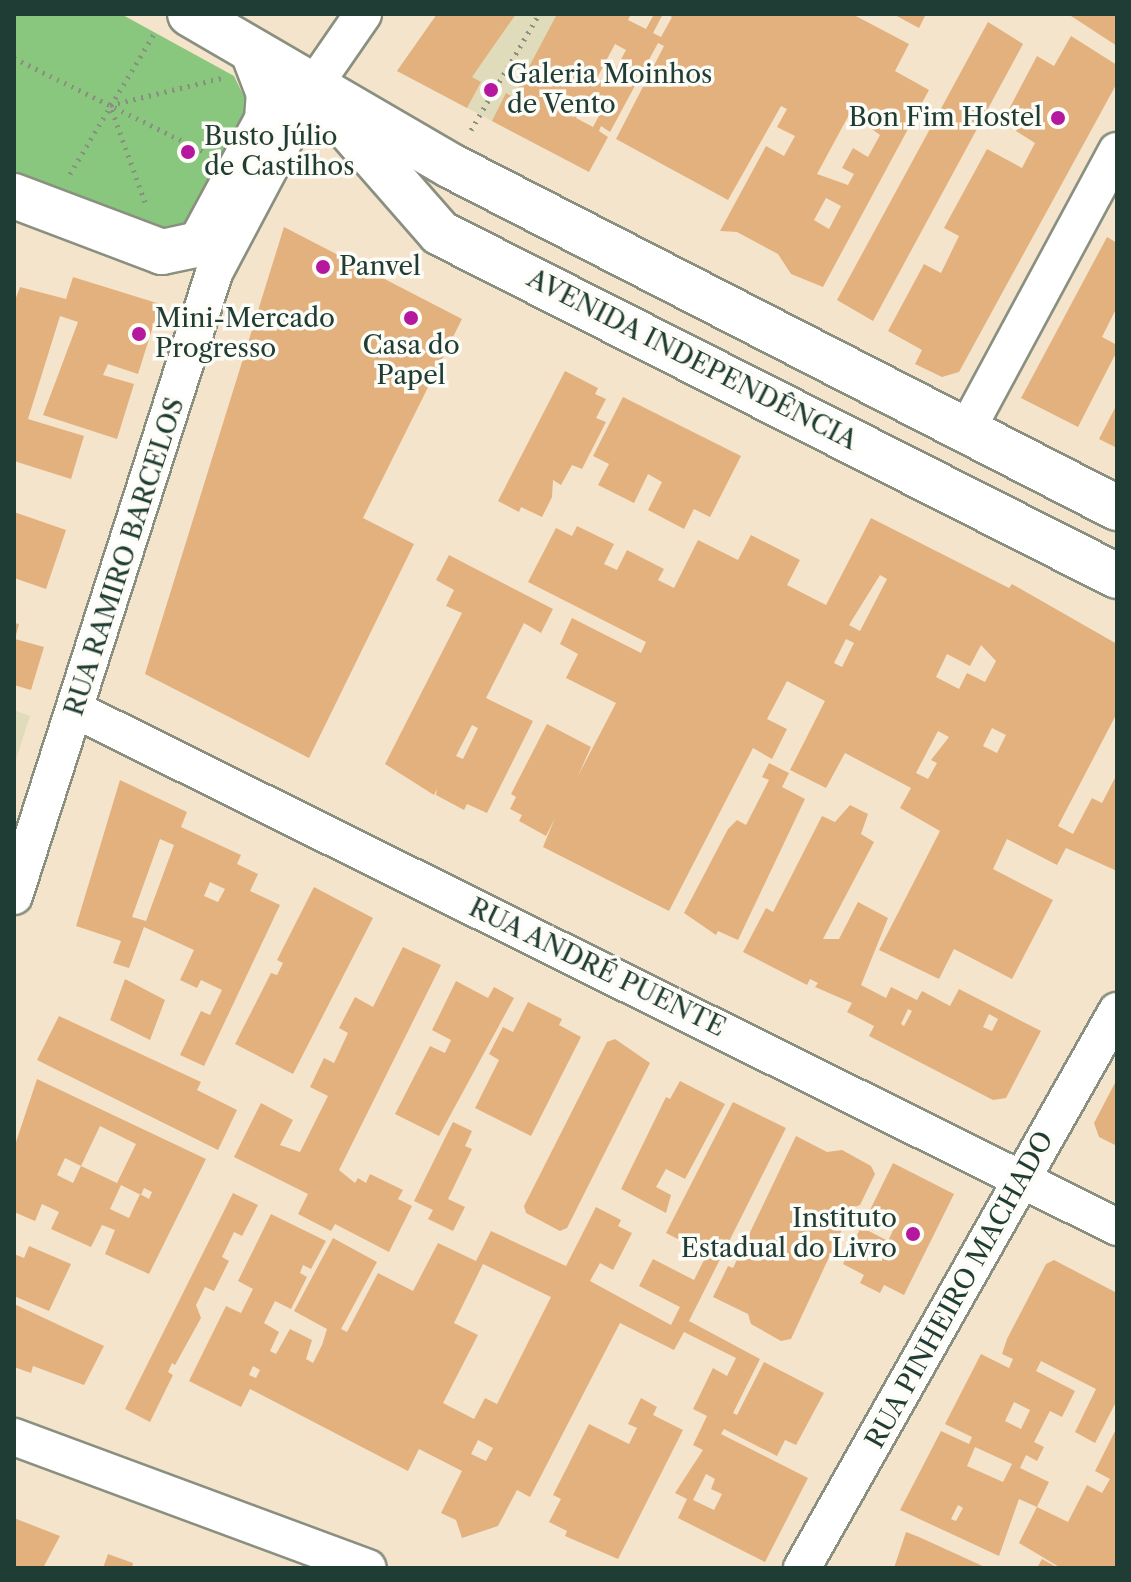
<!DOCTYPE html>
<meta charset="utf-8">
<style>
body{margin:0}
#map{position:relative;width:1131px;height:1582px;overflow:hidden;background:#f5e4cc;font-family:"Libre Caslon Text",serif}
div>[style]{position:absolute}
[style*='--x']{left:calc(var(--x)*1px);top:calc(var(--y)*1px);width:calc(var(--w)*1px);rotate:calc(var(--a)*1deg)}
.built>*{inset:0;background:#e0dcbb}
.green>*{inset:0;background:#89c77e}
.building>*{inset:0;background:#e3b17e}
.path>*{height:5px;margin-top:-2.5px;transform-origin:0;background:repeating-linear-gradient(90deg,#8a9080 0 2px,transparent 0 8px)}
.roads{filter:drop-shadow(2px 0 #8a9080) drop-shadow(-2px 0 #8a9080) drop-shadow(0 2px #8a9080) drop-shadow(0 -2px #8a9080)}
.minor>*{height:36px;margin:-18px;padding:0 18px;transform-origin:18px;border-radius:18px;background:#fff}
.major>*{height:44px;margin:-22px;padding:0 22px;transform-origin:22px;border-radius:22px;background:#fff}
.dots>*{width:22px;height:22px;translate:-50% -50%;box-sizing:border-box;border:4px solid #fdfcf7;border-radius:50%}
span{translate:-50% -50%;white-space:nowrap;text-align:center;line-height:1.15;-webkit-text-stroke:7px #fdfcf7;paint-order:stroke}
.poi-label{font-size:26px;color:#1f3d34}
.left{translate:0 -50%;text-align:left}
.right{translate:-100% -50%;text-align:right}
.street-label{font-size:26px;color:#1f3d34}
.frame{position:absolute;inset:0;border:16px solid #1f3d34;pointer-events:none}
</style>
<div id="map">
<div class="built">
<i style="clip-path:polygon(437px 14px,589px 14px,524px 138px,397px 71px)"></i>
<i style="clip-path:polygon(14px 710px,30px 716px,14px 766px)"></i>
</div>
<div class="green">
<i style="clip-path:polygon(14px 14px,121px 14px,234px 76px,252px 113px,197px 219px,155px 233px,14px 178px)"></i>
</div>
<div class="building">
<i style="clip-path:polygon(437px 14px,516px 14px,472px 77px,481px 82px,467px 108px,397px 71px)"></i>
<i style="clip-path:polygon(evenodd,557px 14px,631px 14px,628px 20px,646px 29px,654px 14px,663px 14px,653px 33px,661px 37px,672px 17px,666px 14px,852px 14px,909px 44px,895px 71px,929px 90px,823px 287px,791px 274px,778px 254px,737px 232px,720px 231px,766px 146px,784px 156px,795px 136px,777px 127px,787px 109px,781px 106px,728px 200px,616px 139px,664px 46px,658px 43px,610px 132px,601px 126px,599px 131px,608px 137px,589px 172px,492px 121px,506px 93px,513px 97px,557px 14px,615px 44px,626px 50px,608px 83px,597px 78px,615px 44px,557px 14px,584px 101px,602px 110px,593px 127px,576px 118px,584px 101px,557px 14px,850px 113px,880px 135px,868px 157px,853px 148px,842px 168px,854px 174px,848px 185px,817px 174px,850px 113px,557px 14px,826px 198px,841px 206px,829px 229px,814px 220px,826px 198px)"></i>
<i style="clip-path:polygon(893px 14px,926px 14px,919px 28px)"></i>
<i style="clip-path:polygon(1068px 14px,1117px 14px,1117px 46px)"></i>
<i style="clip-path:polygon(988px 22px,1023px 44px,873px 321px,837px 300px)"></i>
<i style="clip-path:polygon(1071px 36px,1117px 65px,1117px 83px,959px 372px,942px 377px,915px 364px,922px 350px,888px 331px,924px 264px,941px 273px,959px 236px,944px 228px,987px 149px,1022px 168px,1035px 143px,1016px 131px,1023px 119px,1008px 111px,1037px 56px,1054px 66px)"></i>
<i style="clip-path:polygon(284px 227px,462px 319px,363px 518px,414px 544px,309px 758px,145px 674px)"></i>
<i style="clip-path:polygon(1107px 237px,1117px 243px,1117px 307px,1102px 337px,1117px 345px,1117px 351px,1078px 427px,1021px 398px)"></i>
<i style="clip-path:polygon(73px 277px,160px 304px,138px 374px,108px 364px,103px 375px,134px 384px,117px 439px,43px 415px,78px 322px,60px 316px,28px 419px,84px 436px,71px 479px,14px 461px,14px 303px,20px 287px,66px 299px)"></i>
<i style="clip-path:polygon(565px 371px,598px 388px,595px 394px,606px 399px,596px 418px,606px 422px,582px 469px,572px 465px,561px 485px,553px 480px,552px 497px,542px 517px,521px 507px,519px 512px,498px 501px)"></i>
<i style="clip-path:polygon(623px 397px,741px 456px,710px 517px,694px 509px,684px 529px,648px 510px,662px 482px,648px 474px,634px 503px,598px 485px,609px 464px,593px 456px)"></i>
<i style="clip-path:polygon(1117px 404px,1117px 448px,1099px 439px)"></i>
<i style="clip-path:polygon(14px 512px,66px 530px,46px 589px,14px 578px)"></i>
<i style="clip-path:polygon(evenodd,871px 518px,1009px 588px,1012px 584px,1117px 644px,1117px 713px,1058px 826px,1073px 834px,1092px 798px,1102px 803px,1117px 774px,1117px 871px,1066px 848px,1057px 865px,1007px 839px,993px 869px,1053px 900px,1012px 979px,954px 949px,939px 979px,879px 950px,940px 831px,900px 808px,911px 788px,845px 753px,826px 788px,790px 770px,825px 701px,787px 681px,767px 719px,787px 729px,772px 759px,753px 748px,669px 911px,543px 847px,555px 818px,546px 836px,519px 821px,522px 815px,510px 809px,516px 797px,511px 794px,547px 724px,591px 747px,578px 776px,616px 703px,566px 678px,578px 654px,560px 644px,572px 618px,641px 653px,646px 642px,528px 582px,556px 528px,572px 536px,577px 526px,614px 544px,604px 564px,617px 570px,627px 550px,664px 569px,658px 580px,674px 588px,698px 540px,738px 560px,751px 535px,800px 560px,787px 585px,826px 605px,871px 518px,880px 575px,887px 579px,860px 631px,849px 625px,880px 575px,871px 518px,846px 639px,854px 643px,842px 667px,834px 663px,846px 639px,871px 518px,981px 645px,996px 661px,985px 682px,967px 673px,959px 689px,936px 677px,947px 654px,970px 666px,981px 645px,871px 518px,992px 728px,1006px 735px,997px 753px,983px 746px,992px 728px,871px 518px,938px 731px,949px 737px,931px 760px,937px 763px,928px 779px,916px 773px,938px 731px)"></i>
<i style="clip-path:polygon(evenodd,449px 555px,553px 609px,541px 633px,524px 623px,486px 698px,533px 721px,487px 813px,467px 804px,464px 810px,436px 795px,437px 789px,434px 795px,385px 764px,462px 613px,446px 606px,454px 590px,436px 580px,449px 555px,472px 725px,478px 728px,463px 759px,456px 756px,472px 725px)"></i>
<i style="clip-path:polygon(14px 623px,19px 624px,15px 639px,44px 647px,31px 690px,14px 685px)"></i>
<i style="clip-path:polygon(769px 763px,789px 773px,782px 787px,805px 799px,738px 940px,718px 931px,716px 935px,684px 913px,728px 829px,737px 820px,746px 825px,769px 780px,762px 777px)"></i>
<i style="clip-path:polygon(evenodd,120px 780px,187px 812px,181px 827px,241px 855px,237px 864px,258px 874px,250px 891px,280px 905px,204px 1066px,180px 1055px,201px 1011px,210px 1015px,222px 990px,201px 980px,197px 988px,180px 980px,194px 950px,144px 927px,129px 968px,113px 963px,121px 941px,76px 926px,120px 780px,160px 839px,174px 845px,146px 921px,132px 917px,160px 839px,120px 780px,210px 882px,225px 889px,218px 902px,204px 896px,210px 882px)"></i>
<i style="clip-path:polygon(evenodd,850px 805px,868px 814px,861px 834px,874px 842px,823px 939px,839px 939px,858px 902px,888px 918px,861px 985px,886px 998px,891px 987px,917px 1000px,922px 991px,950px 1006px,959px 989px,1041px 1031px,1006px 1098px,993px 1100px,869px 1036px,874px 1026px,847px 1012px,852px 1003px,815px 987px,818px 983px,810px 979px,807px 985px,743px 952px,766px 908px,773px 912px,822px 816px,835px 822px,850px 805px,908px 1009px,912px 1011px,904px 1026px,901px 1024px,908px 1009px,850px 805px,989px 1014px,998px 1019px,992px 1031px,983px 1027px,989px 1014px)"></i>
<i style="clip-path:polygon(314px 887px,373px 918px,293px 1074px,235px 1044px,271px 973px,277px 975px,283px 963px,277px 960px)"></i>
<i style="clip-path:polygon(403px 947px,441px 965px,339px 1170px,355px 1183px,358px 1178px,366px 1183px,370px 1174px,403px 1190px,398px 1199px,412px 1206px,389px 1252px,335px 1224px,331px 1231px,298px 1214px,308px 1194px,234px 1157px,261px 1103px,293px 1120px,280px 1145px,300px 1152px,328px 1096px,310px 1087px,324px 1058px,334px 1063px,348px 1033px,339px 1028px,355px 997px,373px 1007px)"></i>
<i style="clip-path:polygon(125px 979px,165px 1000px,150px 1040px,110px 1020px)"></i>
<i style="clip-path:polygon(456px 981px,488px 998px,494px 987px,514px 998px,439px 1136px,395px 1114px,430px 1046px,445px 1053px,451px 1040px,432px 1030px)"></i>
<i style="clip-path:polygon(528px 1002px,562px 1019px,559px 1025px,581px 1037px,531px 1136px,475px 1108px,499px 1060px,489px 1054px,503px 1027px,513px 1032px)"></i>
<i style="clip-path:polygon(59px 1016px,201px 1082px,197px 1090px,237px 1110px,218px 1150px,37px 1060px)"></i>
<i style="clip-path:polygon(615px 1039px,650px 1063px,567px 1228px,560px 1231px,526px 1213px,524px 1206px,607px 1042px)"></i>
<i style="clip-path:polygon(evenodd,37px 1079px,206px 1159px,149px 1274px,105px 1254px,115px 1230px,102px 1225px,91px 1247px,51px 1229px,59px 1212px,42px 1204px,35px 1221px,14px 1212px,14px 1148px,37px 1079px,100px 1126px,136px 1144px,117px 1183px,81px 1166px,73px 1183px,57px 1175px,65px 1158px,81px 1166px,100px 1126px,37px 1079px,121px 1185px,141px 1195px,144px 1188px,152px 1192px,149px 1199px,140px 1194px,129px 1218px,110px 1209px,121px 1185px)"></i>
<i style="clip-path:polygon(1117px 1079px,1117px 1146px,1099px 1137px,1094px 1123px)"></i>
<i style="clip-path:polygon(680px 1081px,725px 1104px,685px 1179px,666px 1169px,656px 1187px,671px 1195px,666px 1213px,621px 1189px,666px 1097px,670px 1099px)"></i>
<i style="clip-path:polygon(evenodd,733px 1102px,786px 1128px,689px 1321px,760px 1359px,733px 1413px,737px 1415px,764px 1362px,824px 1393px,796px 1445px,785px 1440px,777px 1456px,724px 1429px,721px 1434px,808px 1478px,765px 1562px,678px 1518px,687px 1499px,675px 1493px,703px 1450px,693px 1445px,707px 1416px,693px 1409px,713px 1368px,727px 1376px,736px 1358px,684px 1332px,674px 1350px,620px 1323px,530px 1497px,517px 1490px,498px 1526px,462px 1538px,456px 1520px,441px 1513px,462px 1471px,419px 1449px,408px 1471px,250px 1389px,241px 1407px,189px 1381px,226px 1306px,241px 1313px,253px 1289px,238px 1281px,271px 1214px,326px 1241px,311px 1269px,303px 1265px,300px 1273px,307px 1277px,291px 1309px,275px 1301px,264px 1323px,279px 1332px,270px 1351px,276px 1354px,290px 1329px,312px 1340px,306px 1359px,313px 1363px,322px 1345px,327px 1329px,294px 1311px,333px 1238px,377px 1262px,341px 1329px,347px 1332px,378px 1273px,413px 1291px,438px 1243px,476px 1261px,491px 1231px,566px 1266px,596px 1207px,621px 1220px,618px 1226px,632px 1233px,613px 1270px,600px 1263px,590px 1281px,671px 1325px,680px 1307px,639px 1286px,653px 1259px,694px 1280px,707px 1254px,666px 1233px,733px 1102px,483px 1264px,551px 1297px,497px 1404px,485px 1398px,474px 1419px,443px 1403px,478px 1335px,454px 1323px,483px 1264px,733px 1102px,253px 1366px,260px 1370px,256px 1378px,249px 1375px,253px 1366px,733px 1102px,478px 1440px,493px 1448px,486px 1461px,471px 1454px,478px 1440px,733px 1102px,706px 1474px,715px 1479px,711px 1489px,722px 1494px,714px 1510px,693px 1500px,706px 1474px)"></i>
<i style="clip-path:polygon(453px 1122px,472px 1131px,465px 1146px,472px 1149px,448px 1199px,465px 1207px,453px 1231px,428px 1219px,433px 1210px,414px 1201px)"></i>
<i style="clip-path:polygon(796px 1136px,827px 1152px,842px 1150px,871px 1166px,875px 1174px,860px 1205px,852px 1208px,791px 1339px,781px 1341px,751px 1324px,748px 1314px,713px 1297px,728px 1266px,733px 1268px)"></i>
<i style="clip-path:polygon(893px 1163px,954px 1194px,904px 1295px,884px 1285px,880px 1293px,860px 1283px,864px 1275px,843px 1264px,861px 1227px,888px 1241px,896px 1224px,870px 1210px)"></i>
<i style="clip-path:polygon(233px 1193px,258px 1205px,242px 1236px,234px 1232px,222px 1257px,229px 1261px,214px 1291px,205px 1287px,196px 1305px,201px 1318px,175px 1365px,172px 1363px,168px 1372px,173px 1375px,150px 1422px,125px 1409px)"></i>
<i style="clip-path:polygon(29px 1246px,71px 1264px,49px 1311px,14px 1296px,14px 1254px,24px 1258px)"></i>
<i style="clip-path:polygon(evenodd,1054px 1260px,1117px 1293px,1117px 1400px,1095px 1443px,1075px 1432px,1096px 1389px,1041px 1361px,1036px 1371px,1075px 1391px,1062px 1417px,1050px 1411px,1034px 1442px,1044px 1447px,1037px 1461px,1026px 1455px,1020px 1468px,1049px 1482px,1037px 1507px,1068px 1522px,1087px 1485px,1102px 1493px,1110px 1479px,1095px 1471px,1117px 1427px,1117px 1568px,1061px 1568px,1019px 1543px,1037px 1507px,1019px 1499px,999px 1556px,900px 1510px,941px 1431px,969px 1444px,972px 1437px,945px 1424px,981px 1354px,1009px 1368px,1013px 1359px,1002px 1354px,1007px 1339px,1046px 1264px,1054px 1260px,1014px 1402px,1030px 1410px,1021px 1429px,1005px 1421px,1014px 1402px,1054px 1260px,975px 1447px,1012px 1464px,1003px 1482px,967px 1466px,975px 1447px,1054px 1260px,958px 1505px,963px 1508px,956px 1521px,951px 1519px,958px 1505px)"></i>
<i style="clip-path:polygon(14px 1304px,104px 1346px,84px 1385px,33px 1366px,31px 1373px,14px 1367px)"></i>
<i style="clip-path:polygon(641px 1398px,657px 1407px,653px 1415px,683px 1430px,618px 1559px,565px 1536px,567px 1531px,549px 1522px,561px 1499px,553px 1495px,589px 1424px,629px 1444px,637px 1428px,628px 1424px)"></i>
<i style="clip-path:polygon(14px 1518px,60px 1536px,43px 1568px,14px 1568px)"></i>
<i style="clip-path:polygon(906px 1532px,919px 1537px,987px 1568px,894px 1568px)"></i>
<i style="clip-path:polygon(108px 1554px,133px 1563px,132px 1568px,103px 1568px)"></i>
<i style="clip-path:polygon(1042px 1559px,1058px 1568px,1037px 1568px)"></i>
</div>
<div class="path">
<i style="--x:14;--y:58;--w:213;--a:26.2"></i>
<i style="--x:471;--y:130;--w:134;--a:-59.6"></i>
<i style="--x:70;--y:174;--w:165;--a:-59.1"></i>
<i style="--x:145;--y:202;--w:103;--a:-109.8"></i>
<i style="--x:110;--y:105;--w:115;--a:-13.6"></i>
</div>
<div class="roads">
<div class="minor">
<i style="--x:966;--y:431;--w:318;--a:-61.7"></i>
<i style="--x:76;--y:710;--w:1162;--a:26.41"></i>
<i style="--x:14;--y:896;--w:654;--a:-72.2"></i>
<i style="--x:214;--y:273;--w:209;--a:-62.1"></i>
<i style="--x:312;--y:88;--w:90;--a:-55.4"></i>
<i style="--x:14;--y:1437;--w:377;--a:20.3"></i>
<i style="--x:802;--y:1568;--w:640;--a:-60.51"></i>
</div>
<div class="major">
<i style="--x:190;--y:14;--w:302;--a:30.2"></i>
<i style="--x:451;--y:166;--w:749;--a:27.18"></i>
<i style="--x:335;--y:113;--w:159;--a:48.8"></i>
<i style="--x:440;--y:233;--w:759;--a:26.87"></i>
<i style="--x:14;--y:196;--w:158;--a:20.7"></i>
<i style="--x:162;--y:252;--w:39;--a:-12"></i>
<i style="--x:200;--y:244;--w:141;--a:-61.6"></i>
<i style="--x:267;--y:120;--w:26;--a:-86"></i>
<i style="--x:269;--y:94;--w:45;--a:-110.9"></i>
</div>
</div>
<div class="dots">
<i style="left:491px;top:90px;background:#b5179e"></i>
<i style="left:1058px;top:118px;background:#b5179e"></i>
<i style="left:188px;top:152px;background:#b5179e"></i>
<i style="left:323px;top:267px;background:#b5179e"></i>
<i style="left:411px;top:318px;background:#b5179e"></i>
<i style="left:139px;top:334px;background:#b5179e"></i>
<i style="left:913px;top:1234px;background:#b5179e"></i>
</div>
<div class="poi-label">
<span class="left" style="left:507px;top:90px">Galeria Moinhos<br>de Vento</span>
<span class="right" style="left:1042px;top:118px">Bon Fim Hostel</span>
<span class="left" style="left:204px;top:152px">Busto Júlio<br>de Castilhos</span>
<span class="left" style="left:339px;top:267px">Panvel</span>
<span class="left" style="left:155px;top:334px">Mini-Mercado<br>Progresso</span>
<span style="left:411px;top:361px">Casa do<br>Papel</span>
<span class="right" style="left:897px;top:1234px">Instituto<br>Estadual do Livro</span>
</div>
<div class="street-label">
<span style="left:692px;top:360px;rotate:27deg">AVENIDA INDEPENDÊNCIA</span>
<span style="left:125px;top:557px;rotate:-72deg">RUA RAMIRO BARCELOS</span>
<span style="left:597px;top:968px;rotate:26deg">RUA ANDRÉ PUENTE</span>
<span style="left:960px;top:1290px;rotate:-61deg">RUA PINHEIRO MACHADO</span>
</div>
<div class="frame"></div>
</div>
